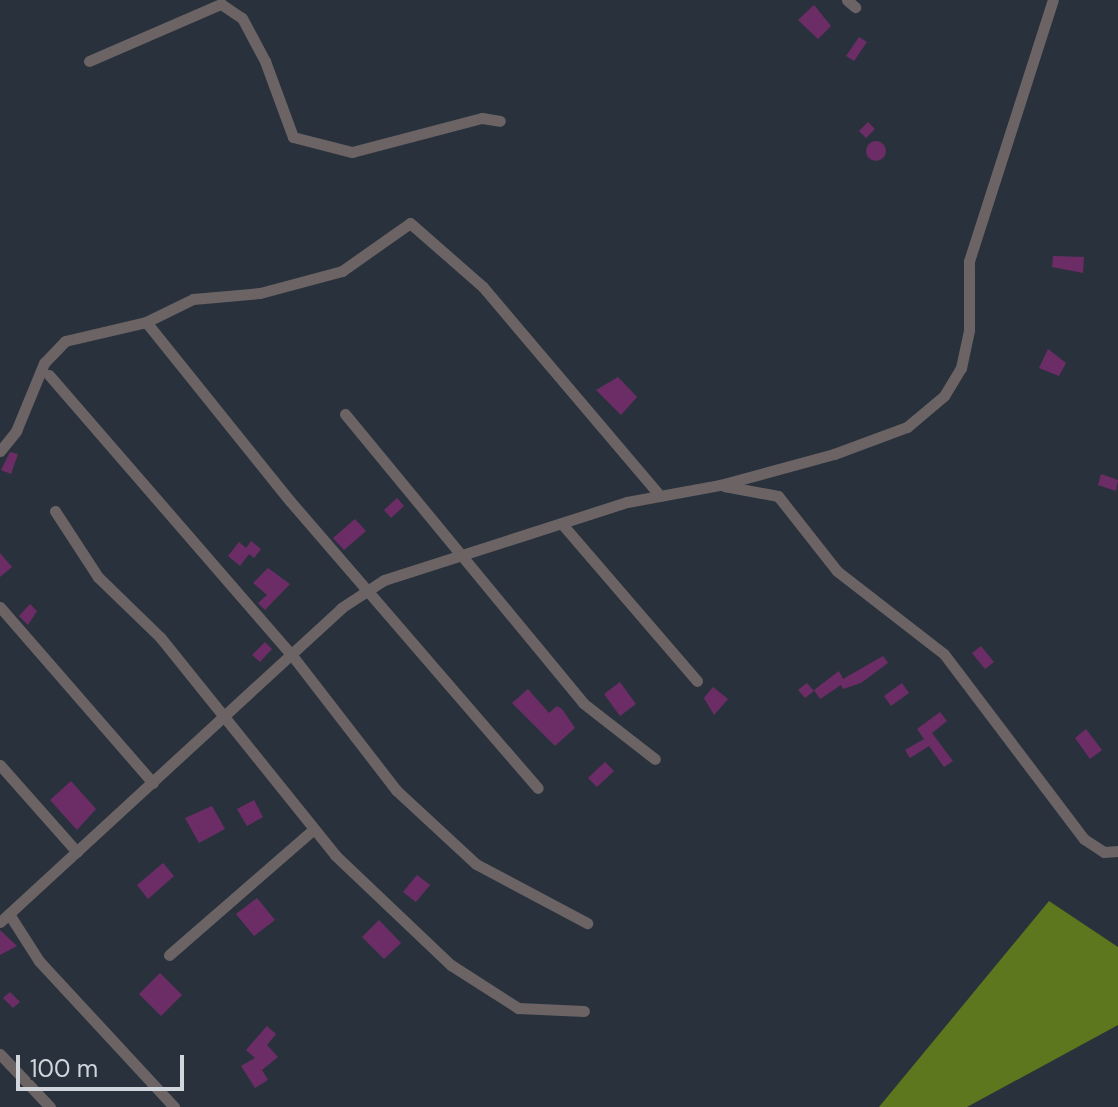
<!DOCTYPE html>
<style>
body{margin:0}
#map{position:relative;width:1118px;height:1107px;overflow:hidden;background:#29323c;font-family:"DM Sans",sans-serif}
div>[style]{position:absolute}
[style*='--x']{left:calc(var(--x)*1px);top:calc(var(--y)*1px);width:calc(var(--w)*1px);rotate:calc(var(--a)*1deg)}
.forest>*{inset:0;background:#5c771d}
.building>*{inset:0;background:#6c2d67}
.round{border-radius:50%}
.street>*{height:11px;margin:-5.5px;padding:0 5.5px;transform-origin:5.5px;border-radius:5.5px;background:#6b6364}
span{translate:-50% -50%;white-space:nowrap;text-align:center;line-height:1.15;-webkit-text-stroke:6px #29323c;paint-order:stroke}
.scale{position:absolute;left:16px;top:1055px;width:168px;height:36px;box-sizing:border-box;border:4px solid #d0d6dc;border-top:0;padding-left:10px;font-size:24px;line-height:28px;white-space:nowrap;color:#d0d6dc;-webkit-text-stroke:6px #29323c;paint-order:stroke}
</style>
<div id="map">
<div class="forest">
<i style="clip-path:polygon(1049px 901px,1118px 947px,1118px 1025px,967px 1107px,879px 1107px)"></i>
</div>
<div class="building">
<i style="clip-path:polygon(814px 5px,831px 26px,818px 39px,798px 20px)"></i>
<i style="clip-path:polygon(859px 37px,867px 42px,854px 61px,846px 56px)"></i>
<i style="clip-path:polygon(868px 122px,875px 129px,866px 138px,859px 131px)"></i>
<i class="round" style="left:866px;top:141px;width:20px;height:20px"></i>
<i style="clip-path:polygon(1053px 256px,1084px 257px,1083px 273px,1052px 267px)"></i>
<i style="clip-path:polygon(1048px 349px,1066px 363px,1059px 376px,1039px 368px)"></i>
<i style="clip-path:polygon(618px 377px,637px 397px,621px 415px,596px 390px)"></i>
<i style="clip-path:polygon(10px 452px,18px 454px,11px 474px,1px 470px)"></i>
<i style="clip-path:polygon(1101px 474px,1118px 480px,1116px 491px,1098px 485px)"></i>
<i style="clip-path:polygon(397px 498px,404px 506px,391px 518px,384px 510px)"></i>
<i style="clip-path:polygon(355px 519px,366px 531px,344px 550px,333px 538px)"></i>
<i style="clip-path:polygon(251px 541px,261px 549px,254px 558px,249px 554px,240px 566px,228px 556px,239px 542px,246px 548px)"></i>
<i style="clip-path:polygon(0 553px,12px 567px,0 577px)"></i>
<i style="clip-path:polygon(268px 568px,290px 584px,265px 610px,258px 603px,267px 595px,253px 583px)"></i>
<i style="clip-path:polygon(30px 604px,37px 611px,28px 625px,19px 616px)"></i>
<i style="clip-path:polygon(265px 642px,272px 649px,260px 662px,252px 655px)"></i>
<i style="clip-path:polygon(981px 646px,994px 662px,985px 669px,972px 653px)"></i>
<i style="clip-path:polygon(883px 656px,888px 663px,861px 683px,843px 689px,841px 685px,820px 699px,814px 690px,839px 671px,843px 679px)"></i>
<i style="clip-path:polygon(620px 682px,636px 704px,620px 716px,604px 694px)"></i>
<i style="clip-path:polygon(807px 683px,814px 691px,805px 698px,798px 690px)"></i>
<i style="clip-path:polygon(902px 683px,909px 693px,891px 706px,884px 696px)"></i>
<i style="clip-path:polygon(713px 687px,728px 699px,714px 715px,704px 698px)"></i>
<i style="clip-path:polygon(528px 689px,549px 713px,557px 706px,562px 709px,575px 728px,555px 746px,512px 703px)"></i>
<i style="clip-path:polygon(940px 712px,947px 721px,932px 733px,953px 761px,944px 767px,929px 746px,910px 758px,905px 750px,924px 739px,917px 729px)"></i>
<i style="clip-path:polygon(1086px 729px,1102px 750px,1090px 759px,1075px 738px)"></i>
<i style="clip-path:polygon(605px 762px,614px 771px,597px 787px,588px 778px)"></i>
<i style="clip-path:polygon(71px 781px,96px 809px,77px 830px,50px 800px)"></i>
<i style="clip-path:polygon(254px 800px,263px 817px,247px 826px,237px 809px)"></i>
<i style="clip-path:polygon(212px 806px,225px 829px,199px 843px,185px 818px)"></i>
<i style="clip-path:polygon(163px 863px,174px 876px,148px 899px,137px 885px)"></i>
<i style="clip-path:polygon(417px 875px,430px 885px,416px 902px,403px 892px)"></i>
<i style="clip-path:polygon(257px 898px,275px 920px,254px 936px,236px 914px)"></i>
<i style="clip-path:polygon(379px 920px,401px 943px,384px 959px,362px 937px)"></i>
<i style="clip-path:polygon(0 930px,17px 946px,0 955px)"></i>
<i style="clip-path:polygon(160px 973px,182px 995px,161px 1016px,139px 994px)"></i>
<i style="clip-path:polygon(10px 992px,20px 1002px,13px 1008px,3px 998px)"></i>
<i style="clip-path:polygon(267px 1026px,276px 1034px,267px 1045px,278px 1057px,262px 1070px,268px 1080px,255px 1088px,241px 1066px,255px 1058px,246px 1050px)"></i>
</div>
<div class="street">
<i style="--x:847;--y:0;--w:11;--a:41"></i>
<i style="--x:89;--y:61;--w:144;--a:-23.4"></i>
<i style="--x:221;--y:4;--w:25;--a:34"></i>
<i style="--x:242;--y:18;--w:49;--a:61.9"></i>
<i style="--x:265;--y:61;--w:81;--a:69.8"></i>
<i style="--x:293;--y:137;--w:61;--a:14.3"></i>
<i style="--x:352;--y:152;--w:134;--a:-14.7"></i>
<i style="--x:482;--y:118;--w:18;--a:9"></i>
<i style="--x:146;--y:322;--w:230;--a:51.2"></i>
<i style="--x:290;--y:501;--w:379;--a:49.2"></i>
<i style="--x:49;--y:375;--w:369;--a:49.1"></i>
<i style="--x:291;--y:654;--w:172;--a:52.3"></i>
<i style="--x:396;--y:790;--w:109;--a:42.8"></i>
<i style="--x:476;--y:864;--w:126;--a:28"></i>
<i style="--x:345;--y:414;--w:374;--a:50.5"></i>
<i style="--x:583;--y:703;--w:91;--a:37.9"></i>
<i style="--x:0;--y:451;--w:26;--a:-51"></i>
<i style="--x:16;--y:431;--w:74;--a:-67.6"></i>
<i style="--x:44;--y:363;--w:30;--a:-46"></i>
<i style="--x:65;--y:341;--w:83;--a:-13.2"></i>
<i style="--x:146;--y:322;--w:52;--a:-26.1"></i>
<i style="--x:193;--y:299;--w:67;--a:-5.1"></i>
<i style="--x:260;--y:293;--w:85;--a:-15"></i>
<i style="--x:342;--y:271;--w:83;--a:-35.2"></i>
<i style="--x:410;--y:223;--w:97;--a:41.2"></i>
<i style="--x:483;--y:287;--w:274;--a:49.7"></i>
<i style="--x:724;--y:486;--w:55;--a:10.5"></i>
<i style="--x:778;--y:496;--w:95;--a:51.8"></i>
<i style="--x:837;--y:571;--w:135;--a:37.8"></i>
<i style="--x:944;--y:654;--w:232;--a:52.9"></i>
<i style="--x:1084;--y:839;--w:24;--a:33"></i>
<i style="--x:1104;--y:852;--w:14;--a:-4"></i>
<i style="--x:55;--y:511;--w:79;--a:56.9"></i>
<i style="--x:98;--y:577;--w:86;--a:44.1"></i>
<i style="--x:160;--y:637;--w:280;--a:51.2"></i>
<i style="--x:335;--y:855;--w:160;--a:43.5"></i>
<i style="--x:451;--y:965;--w:80;--a:32.7"></i>
<i style="--x:518;--y:1008;--w:66;--a:2.6"></i>
<i style="--x:562;--y:524;--w:207;--a:49.3"></i>
<i style="--x:0;--y:607;--w:233;--a:49"></i>
<i style="--x:0;--y:765;--w:116;--a:48.5"></i>
<i style="--x:9;--y:914;--w:56;--a:57.4"></i>
<i style="--x:39;--y:961;--w:199;--a:47.2"></i>
<i style="--x:0;--y:922;--w:464;--a:-42.6"></i>
<i style="--x:341;--y:608;--w:51;--a:-33.1"></i>
<i style="--x:384;--y:580;--w:255;--a:-17.8"></i>
<i style="--x:627;--y:502;--w:95;--a:-10.4"></i>
<i style="--x:720;--y:485;--w:118;--a:-15.2"></i>
<i style="--x:834;--y:454;--w:78;--a:-20.3"></i>
<i style="--x:907;--y:427;--w:48;--a:-40"></i>
<i style="--x:944;--y:396;--w:33;--a:-59"></i>
<i style="--x:961;--y:368;--w:39;--a:-78"></i>
<i style="--x:969;--y:330;--w:69;--a:-90"></i>
<i style="--x:969;--y:261;--w:274;--a:-72.2"></i>
<i style="--x:169;--y:955;--w:191;--a:-41"></i>
<i style="--x:0;--y:1054;--w:73;--a:46.7"></i>
</div>
<div class="scale">100 m</div>
</div>
